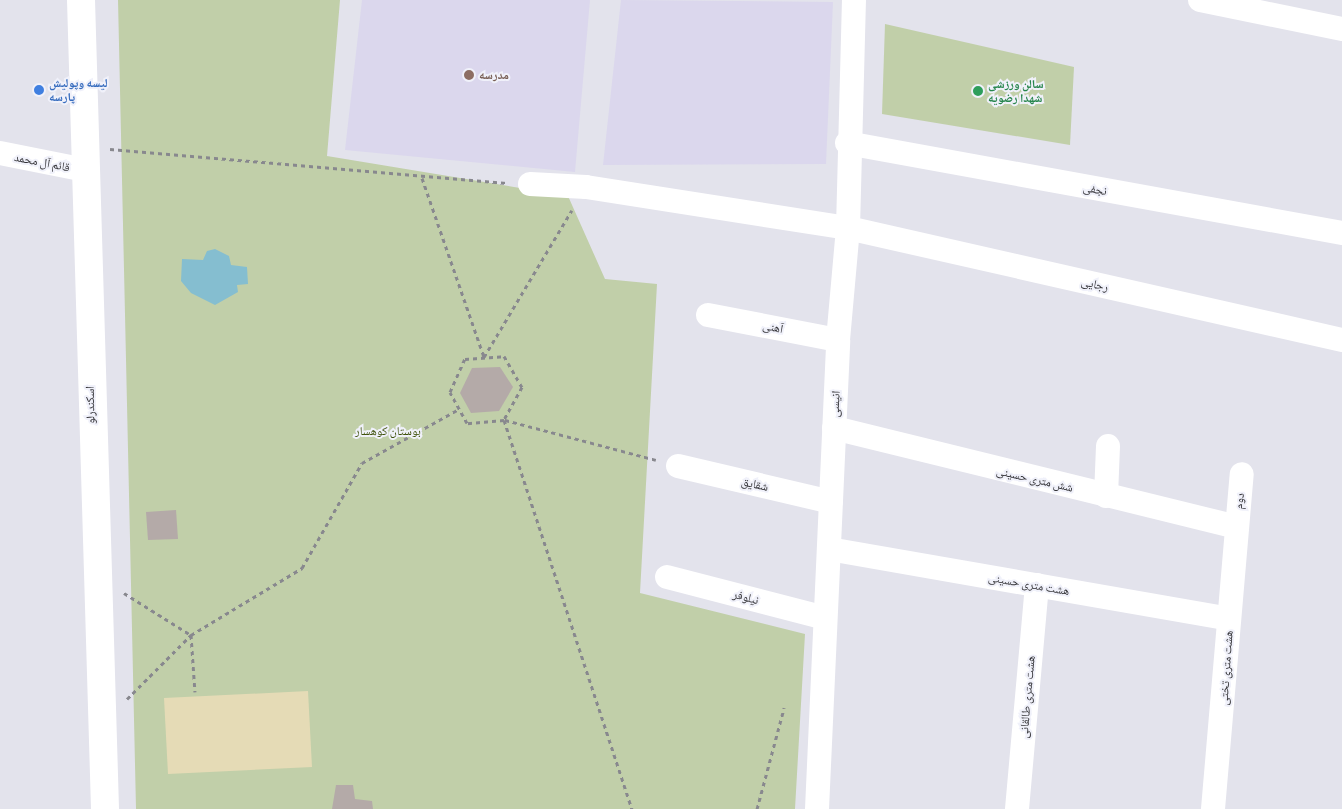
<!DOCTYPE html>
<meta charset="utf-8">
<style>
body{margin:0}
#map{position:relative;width:1342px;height:809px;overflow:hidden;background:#e3e3ec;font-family:Commissioner,"Noto Naskh Arabic",sans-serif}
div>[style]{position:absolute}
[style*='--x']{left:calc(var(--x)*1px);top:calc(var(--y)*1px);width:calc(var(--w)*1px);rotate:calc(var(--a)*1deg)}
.education>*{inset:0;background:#dbd7ed}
.green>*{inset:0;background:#c1cfa9}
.sand>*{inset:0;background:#e5dbb6}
.water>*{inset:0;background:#85bed0}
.building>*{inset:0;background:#b4aaa8}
.path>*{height:3px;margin-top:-1.5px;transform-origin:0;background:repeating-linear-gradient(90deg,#88888e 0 4px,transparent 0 8px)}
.street>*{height:24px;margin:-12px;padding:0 12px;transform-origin:12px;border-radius:12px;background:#fff}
.secondary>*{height:28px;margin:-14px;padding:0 14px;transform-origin:14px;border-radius:14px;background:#fff}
.dots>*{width:14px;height:14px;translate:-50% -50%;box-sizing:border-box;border:2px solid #f0f1fa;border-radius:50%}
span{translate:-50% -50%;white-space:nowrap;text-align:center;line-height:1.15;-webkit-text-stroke:4px #f0f1fa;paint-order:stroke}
.education-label{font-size:12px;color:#785e54;font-weight:700}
.left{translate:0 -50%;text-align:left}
.shop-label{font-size:12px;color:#366cbe;font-weight:700}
.leisure-label{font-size:12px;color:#27864d;font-weight:700}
.street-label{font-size:12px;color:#343438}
.park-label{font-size:12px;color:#3d5009}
</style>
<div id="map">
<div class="education">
<i style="clip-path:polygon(362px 0,590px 0,575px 172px,345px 150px)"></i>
<i style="clip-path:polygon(621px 0,833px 2px,826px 164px,603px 165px)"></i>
</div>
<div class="green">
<i style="clip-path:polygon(118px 0,340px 0,327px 156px,568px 196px,605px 279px,657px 284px,640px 593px,805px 634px,795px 809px,136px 809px)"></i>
<i style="clip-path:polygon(885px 24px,1074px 67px,1070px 145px,882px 114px)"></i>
</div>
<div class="sand">
<i style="clip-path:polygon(308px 691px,312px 767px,168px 774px,164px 698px)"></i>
</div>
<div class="water">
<i style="clip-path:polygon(215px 249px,229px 256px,231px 265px,247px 267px,248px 284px,237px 285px,238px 292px,215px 305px,191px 293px,181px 281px,182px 259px,203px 260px,207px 251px)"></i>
</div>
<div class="building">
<i style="clip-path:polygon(500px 367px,513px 387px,499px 411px,471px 413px,460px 393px,472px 368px)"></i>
<i style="clip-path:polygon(176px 510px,178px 539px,148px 540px,146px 512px)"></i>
<i style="clip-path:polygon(336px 785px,353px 785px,355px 799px,372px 801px,373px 809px,332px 809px)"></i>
</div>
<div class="path">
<i style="--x:110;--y:149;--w:398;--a:4.9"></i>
<i style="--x:422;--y:178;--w:189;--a:70.9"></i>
<i style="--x:504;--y:356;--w:36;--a:60"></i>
<i style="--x:522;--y:387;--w:38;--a:119"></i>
<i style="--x:504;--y:420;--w:37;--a:175"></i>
<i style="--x:467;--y:423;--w:35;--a:-119"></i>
<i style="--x:450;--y:392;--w:36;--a:-66"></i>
<i style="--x:465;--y:359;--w:39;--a:-4"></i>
<i style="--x:484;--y:357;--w:171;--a:-59.1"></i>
<i style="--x:504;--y:420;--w:410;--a:71.8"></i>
<i style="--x:505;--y:420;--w:156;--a:14.8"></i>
<i style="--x:124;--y:593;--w:79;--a:32.1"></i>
<i style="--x:191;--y:635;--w:57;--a:86"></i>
<i style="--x:127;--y:699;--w:91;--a:-45"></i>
<i style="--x:191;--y:635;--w:130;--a:-31.1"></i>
<i style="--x:302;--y:568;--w:121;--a:-60.3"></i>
<i style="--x:362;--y:463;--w:111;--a:-29.1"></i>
<i style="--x:757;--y:809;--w:105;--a:-75"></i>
</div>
<div class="street">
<i style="--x:1200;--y:0;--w:145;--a:11.5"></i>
<i style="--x:847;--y:143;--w:503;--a:10.3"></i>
<i style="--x:0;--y:153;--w:87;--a:11.3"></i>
<i style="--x:530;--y:184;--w:56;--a:3.1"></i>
<i style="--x:586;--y:187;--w:265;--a:8.9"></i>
<i style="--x:848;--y:228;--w:507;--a:12.77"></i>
<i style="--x:708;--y:315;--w:132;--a:10.9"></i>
<i style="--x:834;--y:428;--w:415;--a:13.8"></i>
<i style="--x:678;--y:466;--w:157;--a:13.2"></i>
<i style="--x:1106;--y:496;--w:50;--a:-87.7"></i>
<i style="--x:829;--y:549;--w:406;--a:9.9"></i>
<i style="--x:667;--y:577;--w:163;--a:14.5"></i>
<i style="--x:817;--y:809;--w:469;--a:-87.4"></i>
<i style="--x:838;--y:340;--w:112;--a:-84.9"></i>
<i style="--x:848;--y:228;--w:228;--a:-88.5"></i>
<i style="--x:1017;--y:809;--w:225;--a:-84.9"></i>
<i style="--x:1213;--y:809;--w:336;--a:-85.1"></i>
</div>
<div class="secondary">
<i style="--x:81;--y:0;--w:809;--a:88.3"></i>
</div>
<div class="dots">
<i style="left:469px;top:75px;background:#8d6e63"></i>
<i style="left:39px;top:90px;background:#3f7fe0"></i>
<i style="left:978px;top:91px;background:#2e9e5b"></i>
</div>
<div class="education-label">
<span class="left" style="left:479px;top:75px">مدرسه</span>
</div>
<div class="shop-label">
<span class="left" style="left:49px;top:90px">لیسه وپولیش<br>پارسه</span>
</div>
<div class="leisure-label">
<span class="left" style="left:988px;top:91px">سالن ورزشی<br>شهدا رضویه</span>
</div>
<div class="street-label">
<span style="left:42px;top:162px;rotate:11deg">قائم آل محمد</span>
<span style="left:1095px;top:189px;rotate:10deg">نجفی</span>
<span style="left:1095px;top:284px;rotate:13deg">رجایی</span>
<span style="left:773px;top:327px;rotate:11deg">آهنی</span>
<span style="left:835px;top:404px;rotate:-87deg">انیسی</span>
<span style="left:90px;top:405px;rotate:-91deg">اسکندرلو</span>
<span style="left:1035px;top:479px;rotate:13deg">شش متری حسینی</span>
<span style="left:755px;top:484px;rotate:13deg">شقایق</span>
<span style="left:1239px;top:501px;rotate:-84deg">دوم</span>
<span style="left:1029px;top:584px;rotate:10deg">هشت متری حسینی</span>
<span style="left:746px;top:597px;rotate:15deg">نیلوفر</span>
<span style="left:1226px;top:668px;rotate:-86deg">هشت متری تختی</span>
<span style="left:1027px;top:697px;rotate:-85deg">هشت متری طالقانی</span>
</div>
<div class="park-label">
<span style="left:388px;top:431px">بوستان کوهسار</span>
</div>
</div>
